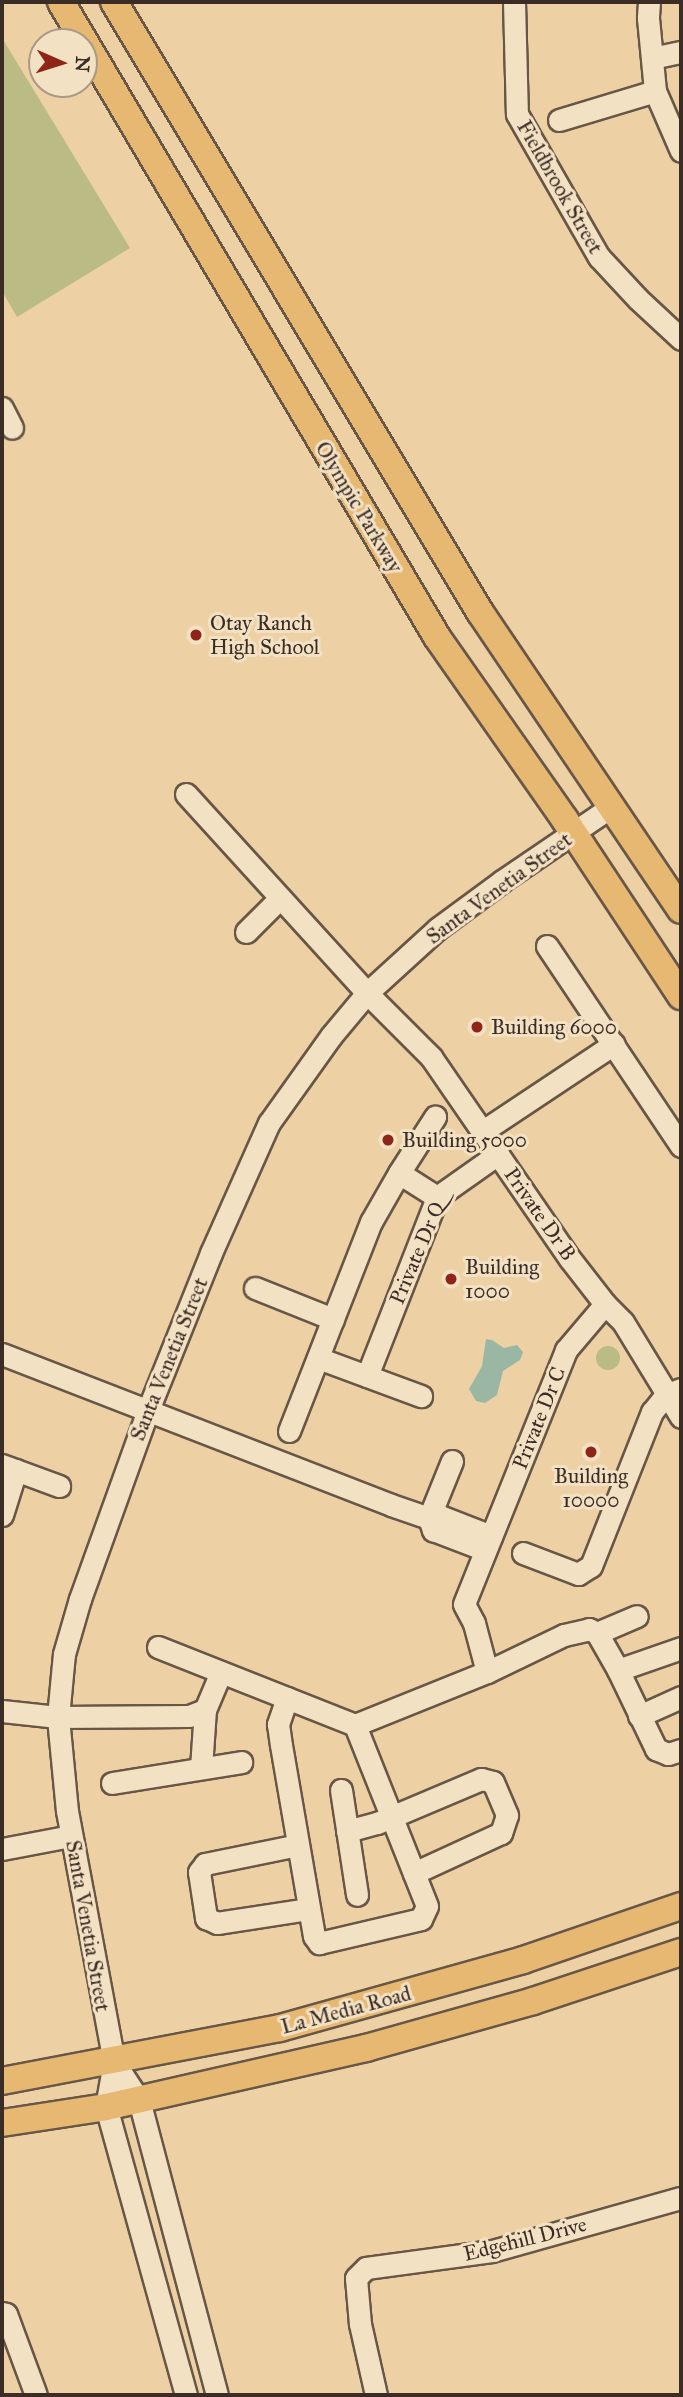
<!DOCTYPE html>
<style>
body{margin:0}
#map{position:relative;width:683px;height:2397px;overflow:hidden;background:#edd1a5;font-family:"IM FELL Great Primer",serif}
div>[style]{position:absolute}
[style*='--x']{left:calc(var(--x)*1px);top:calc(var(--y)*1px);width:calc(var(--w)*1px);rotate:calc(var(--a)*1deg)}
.green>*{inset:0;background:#babb85}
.round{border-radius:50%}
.water>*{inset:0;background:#9ab7a3}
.roads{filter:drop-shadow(2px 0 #685646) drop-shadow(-2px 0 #685646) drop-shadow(0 2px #685646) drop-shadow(0 -2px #685646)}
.minor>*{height:21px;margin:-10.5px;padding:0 10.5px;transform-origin:10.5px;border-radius:10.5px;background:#f3e1c4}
.major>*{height:26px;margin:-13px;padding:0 13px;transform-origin:13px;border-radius:13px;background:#e6b872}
.dots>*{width:19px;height:19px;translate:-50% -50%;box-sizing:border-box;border:4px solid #f3e1c4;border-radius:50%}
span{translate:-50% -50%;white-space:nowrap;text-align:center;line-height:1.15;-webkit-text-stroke:6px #f3e1c4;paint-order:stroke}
.street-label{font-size:21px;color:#3b2d26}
.poi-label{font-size:21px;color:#3b2d26}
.left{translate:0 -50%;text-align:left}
.frame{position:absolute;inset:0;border:4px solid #3b2d26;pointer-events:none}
.north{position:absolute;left:28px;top:28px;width:70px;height:70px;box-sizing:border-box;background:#f3e1c4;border:2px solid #a99985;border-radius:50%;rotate:93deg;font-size:19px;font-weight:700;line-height:28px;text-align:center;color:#3b2d26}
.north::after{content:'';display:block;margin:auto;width:24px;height:32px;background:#8f2418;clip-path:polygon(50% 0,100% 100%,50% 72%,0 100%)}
</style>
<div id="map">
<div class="green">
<i style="clip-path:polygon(2px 38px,130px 248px,17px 317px,2px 291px)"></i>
<i class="round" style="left:596px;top:1346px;width:24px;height:24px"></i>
</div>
<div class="water">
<i style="clip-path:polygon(486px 1339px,492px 1340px,504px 1348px,517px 1345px,523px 1352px,520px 1360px,503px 1371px,497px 1395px,485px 1403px,476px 1401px,469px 1389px,482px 1366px)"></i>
</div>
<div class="roads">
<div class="minor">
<i style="--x:514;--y:2;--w:112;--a:88.5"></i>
<i style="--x:517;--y:114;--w:165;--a:60.2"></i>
<i style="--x:599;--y:257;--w:57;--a:47.1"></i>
<i style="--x:638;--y:299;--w:59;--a:42.9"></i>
<i style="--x:649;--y:2;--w:16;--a:94"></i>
<i style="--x:648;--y:18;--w:73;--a:84.5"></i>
<i style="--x:655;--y:91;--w:65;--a:66.6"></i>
<i style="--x:652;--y:58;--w:30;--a:-12"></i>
<i style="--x:559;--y:120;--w:100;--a:-16.8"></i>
<i style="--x:2;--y:408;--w:22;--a:63"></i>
<i style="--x:186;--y:794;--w:269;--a:47.7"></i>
<i style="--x:367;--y:993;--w:91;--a:45"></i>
<i style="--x:431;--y:1057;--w:245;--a:55.5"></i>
<i style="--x:570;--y:1259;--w:57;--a:52.1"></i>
<i style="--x:605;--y:1304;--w:25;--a:45"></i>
<i style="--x:623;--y:1322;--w:111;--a:58.6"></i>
<i style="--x:246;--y:932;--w:48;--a:-45"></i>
<i style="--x:547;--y:946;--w:241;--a:56.2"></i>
<i style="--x:483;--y:1131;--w:157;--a:-33.6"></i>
<i style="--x:399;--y:1173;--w:67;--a:-57.3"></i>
<i style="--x:255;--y:1288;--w:84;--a:21.7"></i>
<i style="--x:2;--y:1354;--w:417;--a:21.2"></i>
<i style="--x:391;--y:1505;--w:40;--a:18.9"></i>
<i style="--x:429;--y:1518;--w:11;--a:-10"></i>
<i style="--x:440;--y:1516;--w:55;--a:21.4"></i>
<i style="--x:318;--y:1358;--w:110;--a:20.3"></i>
<i style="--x:367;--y:1376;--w:192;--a:-68.6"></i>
<i style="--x:437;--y:1197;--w:75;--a:-35.2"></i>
<i style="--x:289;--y:1431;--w:225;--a:-68.6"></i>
<i style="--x:371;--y:1222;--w:56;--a:-60.3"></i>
<i style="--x:399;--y:1173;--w:45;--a:32.3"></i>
<i style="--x:452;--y:1461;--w:61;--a:112"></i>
<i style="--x:429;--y:1518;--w:13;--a:72"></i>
<i style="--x:433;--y:1530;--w:56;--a:21"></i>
<i style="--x:2;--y:1465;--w:61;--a:20.2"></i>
<i style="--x:2;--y:1515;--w:47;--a:-72.7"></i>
<i style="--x:523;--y:1553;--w:59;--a:20.9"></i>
<i style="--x:578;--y:1574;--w:15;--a:-32"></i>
<i style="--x:591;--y:1566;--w:166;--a:-68.4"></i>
<i style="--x:652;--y:1412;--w:22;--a:-51"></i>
<i style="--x:666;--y:1395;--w:16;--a:-22"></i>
<i style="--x:597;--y:1633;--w:43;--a:-23"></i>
<i style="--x:158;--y:1647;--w:212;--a:21.6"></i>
<i style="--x:355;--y:1725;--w:142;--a:-21.9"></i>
<i style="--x:487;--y:1672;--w:51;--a:-104.9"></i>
<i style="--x:474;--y:1623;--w:21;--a:-118"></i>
<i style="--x:464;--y:1604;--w:274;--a:-68.1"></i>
<i style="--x:566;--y:1350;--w:60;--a:-49.7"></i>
<i style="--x:618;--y:1670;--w:67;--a:-19.2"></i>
<i style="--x:487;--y:1672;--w:85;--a:-25.7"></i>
<i style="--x:564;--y:1635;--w:26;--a:-13"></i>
<i style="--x:589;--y:1629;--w:9;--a:27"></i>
<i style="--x:597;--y:1633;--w:43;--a:60.4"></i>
<i style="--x:618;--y:1670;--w:88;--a:64.3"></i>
<i style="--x:656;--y:1749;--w:13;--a:23"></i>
<i style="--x:668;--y:1754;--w:14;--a:-17"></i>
<i style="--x:287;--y:1698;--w:28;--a:109"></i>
<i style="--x:278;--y:1724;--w:21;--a:82"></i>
<i style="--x:281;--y:1745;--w:194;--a:80.2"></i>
<i style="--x:314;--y:1936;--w:9;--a:54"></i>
<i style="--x:319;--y:1943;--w:105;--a:-13.2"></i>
<i style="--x:421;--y:1919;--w:14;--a:-65"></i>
<i style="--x:427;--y:1906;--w:195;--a:-111.7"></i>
<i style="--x:2;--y:1711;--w:56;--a:6.1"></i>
<i style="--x:58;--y:1717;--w:131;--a:-0.4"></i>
<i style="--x:189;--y:1716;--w:17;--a:-21"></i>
<i style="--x:205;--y:1710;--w:41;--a:-67.2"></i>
<i style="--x:639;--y:1716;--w:46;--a:-24.3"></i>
<i style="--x:201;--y:1768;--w:58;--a:-86.1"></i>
<i style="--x:112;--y:1783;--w:131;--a:-9.2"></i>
<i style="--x:341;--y:1790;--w:106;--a:81.3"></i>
<i style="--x:347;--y:1831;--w:31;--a:-15"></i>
<i style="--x:377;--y:1823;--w:113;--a:-22.9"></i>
<i style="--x:481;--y:1779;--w:12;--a:14"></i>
<i style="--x:493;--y:1782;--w:36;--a:67"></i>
<i style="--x:507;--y:1815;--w:19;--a:108"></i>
<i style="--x:501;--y:1833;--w:96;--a:155.3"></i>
<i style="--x:298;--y:1845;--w:95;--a:168.5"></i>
<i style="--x:205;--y:1864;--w:10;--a:127"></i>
<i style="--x:199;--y:1872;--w:47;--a:81.3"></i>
<i style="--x:206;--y:1918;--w:12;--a:24"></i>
<i style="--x:217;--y:1923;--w:93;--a:-8.7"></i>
<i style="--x:2;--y:1849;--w:70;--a:-10.7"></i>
<i style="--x:114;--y:2062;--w:45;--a:56.7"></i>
<i style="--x:139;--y:2100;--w:305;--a:75.2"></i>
<i style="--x:2;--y:2313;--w:4;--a:14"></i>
<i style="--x:6;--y:2314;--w:86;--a:69.7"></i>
<i style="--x:186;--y:2395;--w:299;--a:-105.5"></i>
<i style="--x:106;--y:2107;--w:46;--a:-79.9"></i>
<i style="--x:114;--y:2062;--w:255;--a:-100.6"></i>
<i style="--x:67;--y:1811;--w:94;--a:-95.5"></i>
<i style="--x:58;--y:1717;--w:63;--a:-84.6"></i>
<i style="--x:64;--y:1654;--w:57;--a:-73.8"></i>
<i style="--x:80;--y:1599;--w:201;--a:-70.2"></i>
<i style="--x:148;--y:1410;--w:169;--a:-68.1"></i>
<i style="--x:211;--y:1253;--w:142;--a:-66"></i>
<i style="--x:269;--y:1123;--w:107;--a:-54.5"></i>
<i style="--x:331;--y:1036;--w:56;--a:-50.1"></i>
<i style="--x:367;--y:993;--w:95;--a:-42.4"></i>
<i style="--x:437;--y:929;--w:81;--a:-36.4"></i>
<i style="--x:502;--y:881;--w:132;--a:-34.2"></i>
<i style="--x:376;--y:2395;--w:73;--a:-102.7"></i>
<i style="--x:360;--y:2324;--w:46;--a:-95"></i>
<i style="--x:356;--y:2278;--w:14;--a:-45"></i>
<i style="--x:366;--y:2268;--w:127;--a:-7.7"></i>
<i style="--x:492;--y:2251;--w:196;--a:-15.7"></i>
</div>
<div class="major">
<i style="--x:61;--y:2;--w:738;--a:59.37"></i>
<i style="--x:437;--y:637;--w:223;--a:55"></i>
<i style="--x:565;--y:820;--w:211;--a:56.6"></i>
<i style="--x:114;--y:2;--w:711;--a:59.04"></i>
<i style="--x:480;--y:612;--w:359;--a:56"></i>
<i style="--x:2;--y:2081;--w:283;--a:-10.8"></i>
<i style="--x:280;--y:2028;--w:252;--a:-15.6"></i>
<i style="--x:523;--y:1960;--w:167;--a:-18.9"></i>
<i style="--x:2;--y:2123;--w:105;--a:-8.7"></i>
<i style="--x:106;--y:2107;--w:267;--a:-12.8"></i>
<i style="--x:366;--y:2048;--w:173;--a:-15.7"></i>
<i style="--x:533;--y:2001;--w:156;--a:-18.3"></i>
</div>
</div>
<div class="dots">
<i style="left:196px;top:635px;background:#8f2418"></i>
<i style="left:477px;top:1027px;background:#8f2418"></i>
<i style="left:388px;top:1140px;background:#8f2418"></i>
<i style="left:451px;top:1279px;background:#8f2418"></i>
<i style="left:591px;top:1452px;background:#8f2418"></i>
</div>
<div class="street-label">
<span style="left:560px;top:187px;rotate:60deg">Fieldbrook Street</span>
<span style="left:359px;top:507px;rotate:59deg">Olympic Parkway</span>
<span style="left:499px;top:888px;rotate:-36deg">Santa Venetia Street</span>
<span style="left:540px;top:1214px;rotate:55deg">Private Dr B</span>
<span style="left:417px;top:1253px;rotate:-67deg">Private Dr Q</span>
<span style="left:169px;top:1359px;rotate:-68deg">Santa Venetia Street</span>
<span style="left:539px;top:1418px;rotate:-68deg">Private Dr C</span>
<span style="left:88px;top:1926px;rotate:80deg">Santa Venetia Street</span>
<span style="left:346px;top:2010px;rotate:-15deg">La Media Road</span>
<span style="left:525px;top:2239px;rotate:-14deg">Edgehill Drive</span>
</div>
<div class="poi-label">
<span class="left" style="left:210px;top:635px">Otay Ranch<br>High School</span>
<span class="left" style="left:491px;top:1027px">Building 6000</span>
<span class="left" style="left:402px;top:1140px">Building 5000</span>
<span class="left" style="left:465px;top:1279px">Building<br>1000</span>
<span style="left:591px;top:1488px">Building<br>10000</span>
</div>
<div class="frame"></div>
<div class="north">N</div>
</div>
